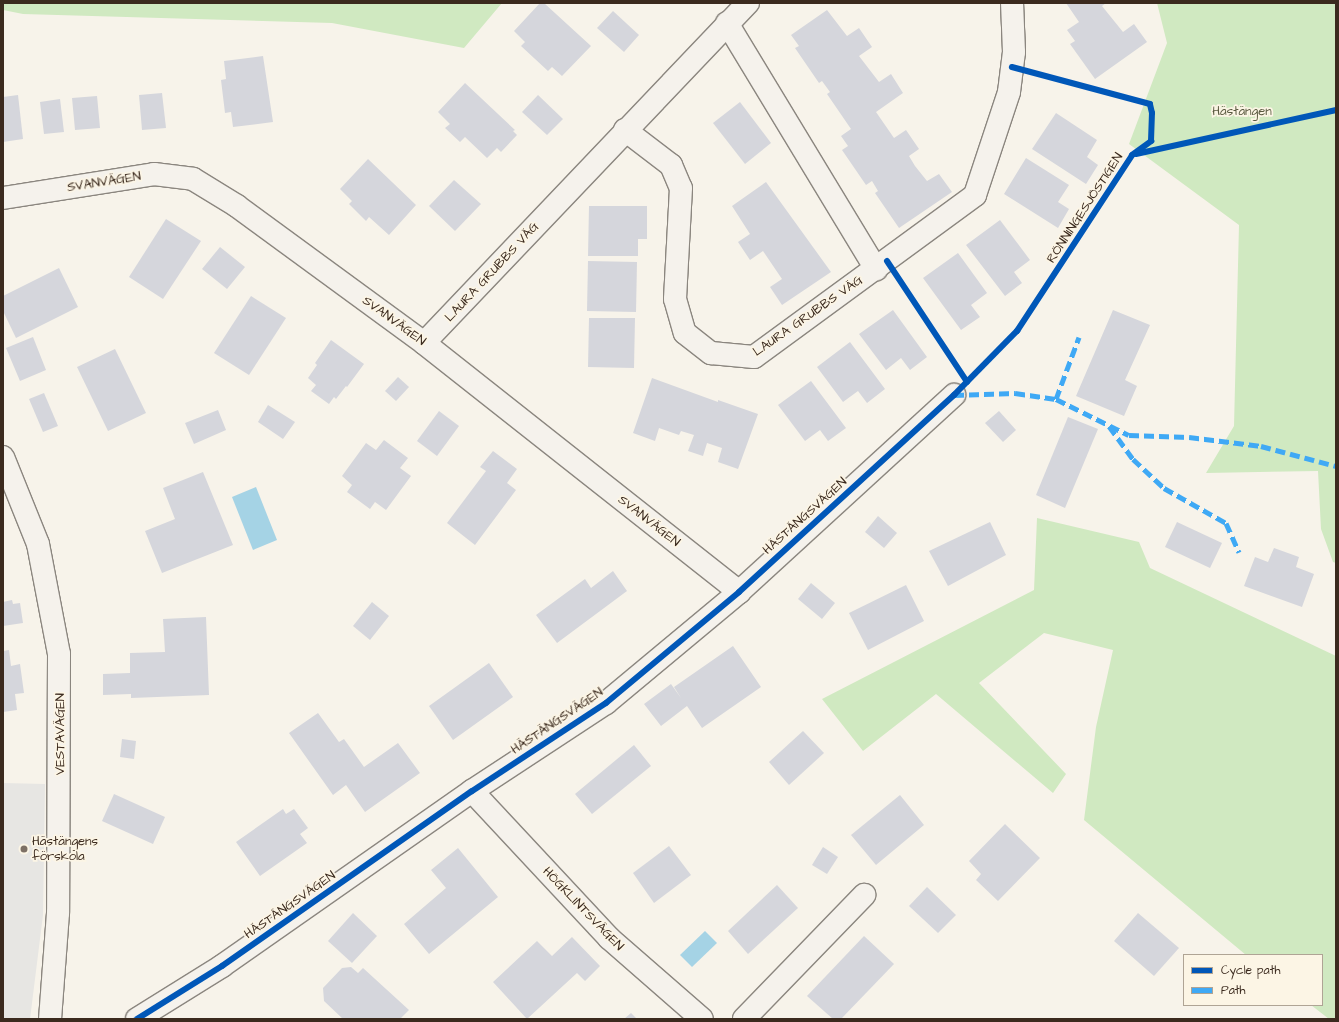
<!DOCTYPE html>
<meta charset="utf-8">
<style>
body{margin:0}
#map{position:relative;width:1339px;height:1022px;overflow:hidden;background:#f7f3ea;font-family:"Architects Daughter",sans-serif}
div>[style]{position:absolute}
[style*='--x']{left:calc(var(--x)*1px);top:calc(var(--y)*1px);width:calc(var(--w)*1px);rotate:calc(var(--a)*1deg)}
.built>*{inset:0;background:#e7e6e3}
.green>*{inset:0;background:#d0e9c1}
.water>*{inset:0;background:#a5d3e5}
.building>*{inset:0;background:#d5d6dc}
.roads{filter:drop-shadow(1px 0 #8b867f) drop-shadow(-1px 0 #8b867f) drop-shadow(0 1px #8b867f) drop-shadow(0 -1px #8b867f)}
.minor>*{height:22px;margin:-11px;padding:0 11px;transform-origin:11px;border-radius:11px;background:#f5f2ec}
.quiet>*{height:5px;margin-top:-2.5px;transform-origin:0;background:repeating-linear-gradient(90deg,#3fa9f5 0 10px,transparent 0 15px)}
.cycleway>*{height:6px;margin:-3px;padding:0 3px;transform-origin:3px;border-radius:3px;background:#0057b8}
.dots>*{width:11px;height:11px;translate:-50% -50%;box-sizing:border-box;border:2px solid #fcf5e5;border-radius:50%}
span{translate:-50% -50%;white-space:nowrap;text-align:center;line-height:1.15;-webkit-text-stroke:3.5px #fcf5e5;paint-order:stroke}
.park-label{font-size:13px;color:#58583e}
.street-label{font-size:13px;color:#3b2a1e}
.poi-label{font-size:13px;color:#3b2a1e}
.left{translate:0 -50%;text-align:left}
.frame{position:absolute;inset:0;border:4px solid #3b2a1e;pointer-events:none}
.legend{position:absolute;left:1183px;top:954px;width:140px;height:52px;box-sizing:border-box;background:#fcf5e5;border:1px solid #afa495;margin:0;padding:5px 7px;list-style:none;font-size:12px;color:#3b2a1e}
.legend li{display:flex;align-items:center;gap:8px;height:20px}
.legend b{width:20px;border:1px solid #afa495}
</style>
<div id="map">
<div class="built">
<i style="clip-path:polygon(3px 783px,45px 784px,43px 915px,30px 1019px,3px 1019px)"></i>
</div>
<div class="green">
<i style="clip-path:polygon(3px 3px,502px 3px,464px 48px,332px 23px,23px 14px,3px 10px)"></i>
<i style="clip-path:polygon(1157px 3px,1336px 3px,1336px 563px,1333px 562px,1321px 529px,1318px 471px,1206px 473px,1234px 426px,1239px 225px,1129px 144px,1167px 43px)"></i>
<i style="clip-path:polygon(1037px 518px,1139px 542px,1150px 568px,1336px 656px,1336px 1019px,1329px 1019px,1311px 1005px,1322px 1005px,1322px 955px,1246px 955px,1084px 820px,1096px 727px,1113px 650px,1044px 633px,979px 683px,1066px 774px,1053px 793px,936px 694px,863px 751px,822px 699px,1034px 590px)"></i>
</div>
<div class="water">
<i style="clip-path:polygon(256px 487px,277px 540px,253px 550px,232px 497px)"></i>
<i style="clip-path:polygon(705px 931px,717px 943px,692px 967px,680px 955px)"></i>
</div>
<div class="building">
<i style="clip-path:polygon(540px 3px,544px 3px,591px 46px,562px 76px,552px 67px,548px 71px,521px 46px,525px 42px,514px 31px)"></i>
<i style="clip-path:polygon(1066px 3px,1106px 3px,1102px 6px,1123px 32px,1134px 24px,1147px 42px,1095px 79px,1070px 44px,1075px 41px,1067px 30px,1079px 22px)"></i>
<i style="clip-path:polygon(827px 10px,847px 36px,859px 28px,872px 47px,859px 56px,879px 82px,891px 74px,903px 93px,876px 112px,894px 138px,906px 130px,919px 149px,909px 156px,915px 166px,927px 181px,939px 174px,952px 192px,899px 228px,875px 193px,878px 191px,872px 181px,866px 185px,842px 150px,848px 146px,841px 136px,851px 129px,827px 94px,830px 92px,822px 81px,819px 83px,795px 48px,799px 46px,791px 35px)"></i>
<i style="clip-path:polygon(613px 11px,639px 35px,624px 52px,597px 28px)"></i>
<i style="clip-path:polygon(263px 56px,273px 122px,233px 127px,231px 112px,225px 113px,221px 80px,226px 79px,224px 61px)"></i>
<i style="clip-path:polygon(465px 83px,515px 130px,513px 131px,517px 135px,501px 152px,497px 148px,487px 158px,465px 137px,460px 142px,445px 128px,450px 124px,438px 112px)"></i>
<i style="clip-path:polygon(162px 93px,166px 128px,142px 130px,139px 95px)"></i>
<i style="clip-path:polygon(18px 95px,23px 139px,3px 142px,3px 97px)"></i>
<i style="clip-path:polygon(538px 95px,563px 119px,547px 135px,522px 112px)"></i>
<i style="clip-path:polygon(97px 96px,100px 128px,75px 130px,72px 98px)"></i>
<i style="clip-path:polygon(60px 99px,64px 132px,44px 134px,40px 102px)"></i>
<i style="clip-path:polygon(740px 102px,771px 143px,745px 164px,713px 123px)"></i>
<i style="clip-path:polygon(1056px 113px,1097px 140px,1087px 157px,1098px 165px,1086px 184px,1032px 149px)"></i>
<i style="clip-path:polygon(1026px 158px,1069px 185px,1058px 202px,1069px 209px,1058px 228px,1004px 194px)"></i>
<i style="clip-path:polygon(368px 159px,416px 205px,389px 235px,369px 217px,366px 221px,349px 204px,352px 201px,340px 189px)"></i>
<i style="clip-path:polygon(454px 180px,481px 204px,455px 231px,429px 206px)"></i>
<i style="clip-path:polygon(766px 182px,831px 272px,782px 305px,770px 287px,782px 279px,763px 251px,750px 260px,738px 242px,750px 234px,732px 206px)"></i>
<i style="clip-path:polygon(589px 206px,647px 206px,647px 239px,638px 239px,638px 256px,588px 256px)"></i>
<i style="clip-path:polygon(166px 219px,201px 241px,163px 299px,129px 277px)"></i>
<i style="clip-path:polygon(1000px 220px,1030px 260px,1014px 272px,1022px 283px,1005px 296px,966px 245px)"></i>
<i style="clip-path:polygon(220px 247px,245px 267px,227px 289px,202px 269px)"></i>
<i style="clip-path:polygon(958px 253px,987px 293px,971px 305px,980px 317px,961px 330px,923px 278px)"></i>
<i style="clip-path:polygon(588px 261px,637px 262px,636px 312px,587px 311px)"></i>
<i style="clip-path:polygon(59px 268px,78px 307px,16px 338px,3px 311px,3px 296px)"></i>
<i style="clip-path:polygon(251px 296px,286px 318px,249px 375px,214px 353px)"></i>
<i style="clip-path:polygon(893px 310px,927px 357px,910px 370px,901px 358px,886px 370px,859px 334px)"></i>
<i style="clip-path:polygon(1113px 310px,1150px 325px,1125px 380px,1137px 386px,1124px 416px,1076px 396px)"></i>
<i style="clip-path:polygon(589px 318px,635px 318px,634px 368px,588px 367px)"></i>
<i style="clip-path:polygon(33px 337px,46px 370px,20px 381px,6px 348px)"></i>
<i style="clip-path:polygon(331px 340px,364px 364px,347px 387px,346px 386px,336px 399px,334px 397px,329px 404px,311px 391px,316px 385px,308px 378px,317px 365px,315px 363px)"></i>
<i style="clip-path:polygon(850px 342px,885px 389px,867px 403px,858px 391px,843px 402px,817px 367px)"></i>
<i style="clip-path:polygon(115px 349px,146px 413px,108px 431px,77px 367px)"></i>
<i style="clip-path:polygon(398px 377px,409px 387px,396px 401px,385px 391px)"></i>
<i style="clip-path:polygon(652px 378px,718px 402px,718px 400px,758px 414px,738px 469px,718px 462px,722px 448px,707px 443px,703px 456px,688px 451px,694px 435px,681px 431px,679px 435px,659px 428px,655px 441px,633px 433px)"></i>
<i style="clip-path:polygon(811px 381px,846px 428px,828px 441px,820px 430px,805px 441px,778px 405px)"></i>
<i style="clip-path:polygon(44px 393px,58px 426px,43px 432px,29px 399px)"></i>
<i style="clip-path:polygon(268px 405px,295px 422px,283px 439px,258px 422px)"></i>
<i style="clip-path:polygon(218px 410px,226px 430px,194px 444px,185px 423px)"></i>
<i style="clip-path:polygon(439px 411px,459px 426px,437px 456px,417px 441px)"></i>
<i style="clip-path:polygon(999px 411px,1016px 430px,1003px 442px,985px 423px)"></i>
<i style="clip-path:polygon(1068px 417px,1098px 429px,1065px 508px,1036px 495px)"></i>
<i style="clip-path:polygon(384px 440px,408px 458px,400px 468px,411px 476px,386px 510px,375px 502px,370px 509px,347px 492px,352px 485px,342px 476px,366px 443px,376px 450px)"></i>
<i style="clip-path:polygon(493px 451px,517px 469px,507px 483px,516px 490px,475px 545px,447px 523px,486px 471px,480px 467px)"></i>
<i style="clip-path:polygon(203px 472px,233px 545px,162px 573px,145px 531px,175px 519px,163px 488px)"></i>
<i style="clip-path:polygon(878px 516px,897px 533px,884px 548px,865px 532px)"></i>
<i style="clip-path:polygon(990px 522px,1006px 555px,948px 586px,929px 551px)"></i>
<i style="clip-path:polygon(1177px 522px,1222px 543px,1210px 568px,1165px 547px)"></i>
<i style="clip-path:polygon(1274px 548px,1299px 557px,1296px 567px,1314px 574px,1302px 607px,1244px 586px,1255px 557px,1268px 562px)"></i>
<i style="clip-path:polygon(613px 571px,627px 591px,557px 643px,536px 615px,585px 579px,591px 588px)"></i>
<i style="clip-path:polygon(811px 583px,835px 603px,822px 619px,798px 599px)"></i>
<i style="clip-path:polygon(906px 585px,924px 621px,868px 650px,849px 613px)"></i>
<i style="clip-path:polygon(12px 600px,13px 604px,20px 603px,23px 623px,3px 626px,3px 602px)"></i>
<i style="clip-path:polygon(372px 602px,389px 616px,370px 640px,353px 626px)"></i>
<i style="clip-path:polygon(206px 617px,209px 695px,131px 698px,131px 694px,103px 695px,103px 674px,130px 673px,130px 653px,165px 652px,163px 619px)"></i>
<i style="clip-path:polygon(733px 646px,761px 687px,702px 728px,687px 706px,661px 726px,644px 704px,671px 684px,681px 698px,674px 687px)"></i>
<i style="clip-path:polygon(9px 650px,11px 666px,20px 664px,24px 693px,15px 694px,17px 710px,3px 712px,3px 651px)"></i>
<i style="clip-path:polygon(489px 663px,513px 697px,453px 740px,429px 706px)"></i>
<i style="clip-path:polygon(318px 713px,339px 742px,344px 739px,364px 767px,398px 743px,420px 773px,365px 812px,346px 785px,333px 795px,289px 733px)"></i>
<i style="clip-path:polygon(803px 731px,824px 753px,789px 785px,769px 762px)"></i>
<i style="clip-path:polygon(122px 739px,136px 741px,134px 759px,120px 757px)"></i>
<i style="clip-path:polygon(634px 745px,651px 766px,592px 814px,575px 794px)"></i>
<i style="clip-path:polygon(114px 794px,165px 817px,153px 844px,102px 821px)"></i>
<i style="clip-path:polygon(900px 795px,924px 825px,876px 865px,851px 835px)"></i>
<i style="clip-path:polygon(283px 809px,286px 814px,294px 809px,308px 828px,300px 834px,307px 843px,260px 876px,236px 842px)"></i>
<i style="clip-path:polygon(1005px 824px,1040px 858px,998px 901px,976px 880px,981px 874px,969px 861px)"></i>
<i style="clip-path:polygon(669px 846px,691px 875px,654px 903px,633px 873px)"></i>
<i style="clip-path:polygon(823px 847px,838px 857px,827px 874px,812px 865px)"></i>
<i style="clip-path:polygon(458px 848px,498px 897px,429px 954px,404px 924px,446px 888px,431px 870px)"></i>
<i style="clip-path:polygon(777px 885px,798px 908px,748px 954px,728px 931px)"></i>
<i style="clip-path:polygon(927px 887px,956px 915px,938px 933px,909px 906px)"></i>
<i style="clip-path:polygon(353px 913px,377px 936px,352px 963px,328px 941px)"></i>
<i style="clip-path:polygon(1138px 913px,1179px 948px,1154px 976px,1114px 941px)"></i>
<i style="clip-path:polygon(864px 936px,894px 964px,841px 1019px,833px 1019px,807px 996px)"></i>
<i style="clip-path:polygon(572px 937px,600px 966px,585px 981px,577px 973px,527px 1019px,493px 982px,537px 941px,552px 956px)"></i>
<i style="clip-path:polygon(351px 967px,358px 973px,363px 968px,409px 1010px,400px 1019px,343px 1019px,324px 1001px,323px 988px,342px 968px)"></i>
<i style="clip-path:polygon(631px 1013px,637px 1019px,624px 1019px)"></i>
</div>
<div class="roads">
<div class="minor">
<i style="--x:727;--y:23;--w:288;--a:58.8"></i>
<i style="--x:625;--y:130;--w:58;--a:37.3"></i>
<i style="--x:671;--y:165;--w:25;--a:67"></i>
<i style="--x:681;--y:188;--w:111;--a:93.1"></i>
<i style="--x:675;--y:299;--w:35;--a:74"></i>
<i style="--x:685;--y:333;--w:33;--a:38"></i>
<i style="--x:711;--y:353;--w:43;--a:5.3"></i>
<i style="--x:754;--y:357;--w:274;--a:-36.2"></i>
<i style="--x:975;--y:195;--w:108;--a:-71.7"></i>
<i style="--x:1009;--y:92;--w:40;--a:-82.9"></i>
<i style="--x:1014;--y:52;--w:49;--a:-92.3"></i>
<i style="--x:3;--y:198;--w:153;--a:-9"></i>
<i style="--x:154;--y:174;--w:39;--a:7"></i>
<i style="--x:193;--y:179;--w:52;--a:31.5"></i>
<i style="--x:237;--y:206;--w:232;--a:36.2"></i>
<i style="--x:424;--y:343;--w:402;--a:38.3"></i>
<i style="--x:424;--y:343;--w:470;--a:-46.4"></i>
<i style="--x:3;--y:457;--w:94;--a:68.1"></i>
<i style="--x:38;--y:544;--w:112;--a:79.2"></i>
<i style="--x:59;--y:654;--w:259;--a:90.2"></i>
<i style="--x:58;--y:913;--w:106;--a:94.3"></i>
<i style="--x:472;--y:791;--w:201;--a:47"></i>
<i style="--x:609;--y:938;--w:123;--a:41.1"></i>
<i style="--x:137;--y:1019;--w:100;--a:-31.9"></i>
<i style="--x:222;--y:966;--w:305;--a:-35"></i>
<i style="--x:472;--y:791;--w:160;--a:-33.3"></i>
<i style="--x:606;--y:703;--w:173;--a:-39.8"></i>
<i style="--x:739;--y:592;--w:292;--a:-42.5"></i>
<i style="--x:744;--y:1019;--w:173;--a:-45.9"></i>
</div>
</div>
<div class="quiet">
<i style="--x:954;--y:395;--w:61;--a:-1.9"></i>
<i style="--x:1015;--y:393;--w:41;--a:8.3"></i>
<i style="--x:1056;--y:399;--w:81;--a:26.3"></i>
<i style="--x:1129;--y:435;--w:60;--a:1.9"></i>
<i style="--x:1189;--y:437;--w:73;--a:7.1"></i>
<i style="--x:1261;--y:446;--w:78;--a:14.9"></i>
<i style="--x:1056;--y:399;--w:66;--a:-69.6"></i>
<i style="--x:1109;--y:426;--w:41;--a:54"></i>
<i style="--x:1133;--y:459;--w:42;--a:43.1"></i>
<i style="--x:1164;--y:488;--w:71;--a:29.4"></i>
<i style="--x:1226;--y:523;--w:32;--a:66"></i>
</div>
<div class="cycleway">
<i style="--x:1136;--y:154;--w:205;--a:-12.4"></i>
<i style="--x:887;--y:261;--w:145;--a:56.5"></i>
<i style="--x:137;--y:1019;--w:100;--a:-31.9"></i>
<i style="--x:222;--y:966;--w:305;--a:-35"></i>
<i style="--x:472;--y:791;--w:160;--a:-33.3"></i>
<i style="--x:606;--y:703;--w:173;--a:-39.8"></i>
<i style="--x:739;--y:592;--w:292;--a:-42.5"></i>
<i style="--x:954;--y:395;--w:90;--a:-45.5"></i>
<i style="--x:1017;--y:331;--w:210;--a:-56.8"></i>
<i style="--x:1132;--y:155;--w:24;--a:-36"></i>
<i style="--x:1151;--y:141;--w:28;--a:-88"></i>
<i style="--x:1152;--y:113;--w:9;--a:-103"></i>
<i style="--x:1150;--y:104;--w:143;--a:-165"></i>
</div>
<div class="dots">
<i style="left:24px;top:849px;background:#7d7065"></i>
</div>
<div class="park-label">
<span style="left:1242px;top:111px">Hästängen</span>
</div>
<div class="street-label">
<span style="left:104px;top:182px;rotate:-9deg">SVANVÄGEN</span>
<span style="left:1085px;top:208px;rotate:-57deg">RÖNNINGESJÖSTIGEN</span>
<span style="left:492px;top:272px;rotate:-47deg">LAURA GRUBBS VÄG</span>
<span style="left:808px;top:316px;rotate:-35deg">LAURA GRUBBS VÄG</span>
<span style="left:394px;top:321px;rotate:36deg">SVANVÄGEN</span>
<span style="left:805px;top:516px;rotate:-42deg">HÄSTÄNGSVÄGEN</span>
<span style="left:649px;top:521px;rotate:38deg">SVANVÄGEN</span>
<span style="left:557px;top:721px;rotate:-34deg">HÄSTÄNGSVÄGEN</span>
<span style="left:60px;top:734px;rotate:-90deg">VESTAVÄGEN</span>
<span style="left:290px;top:905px;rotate:-35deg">HÄSTÄNGSVÄGEN</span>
<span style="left:583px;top:909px;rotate:46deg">HÖGKLINTSVÄGEN</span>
</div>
<div class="poi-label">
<span class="left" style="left:32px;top:849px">Hästängens<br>förskola</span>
</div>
<div class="frame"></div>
<ul class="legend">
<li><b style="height:5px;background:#0057b8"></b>Cycle path</li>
<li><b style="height:5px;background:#3fa9f5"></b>Path</li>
</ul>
</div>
